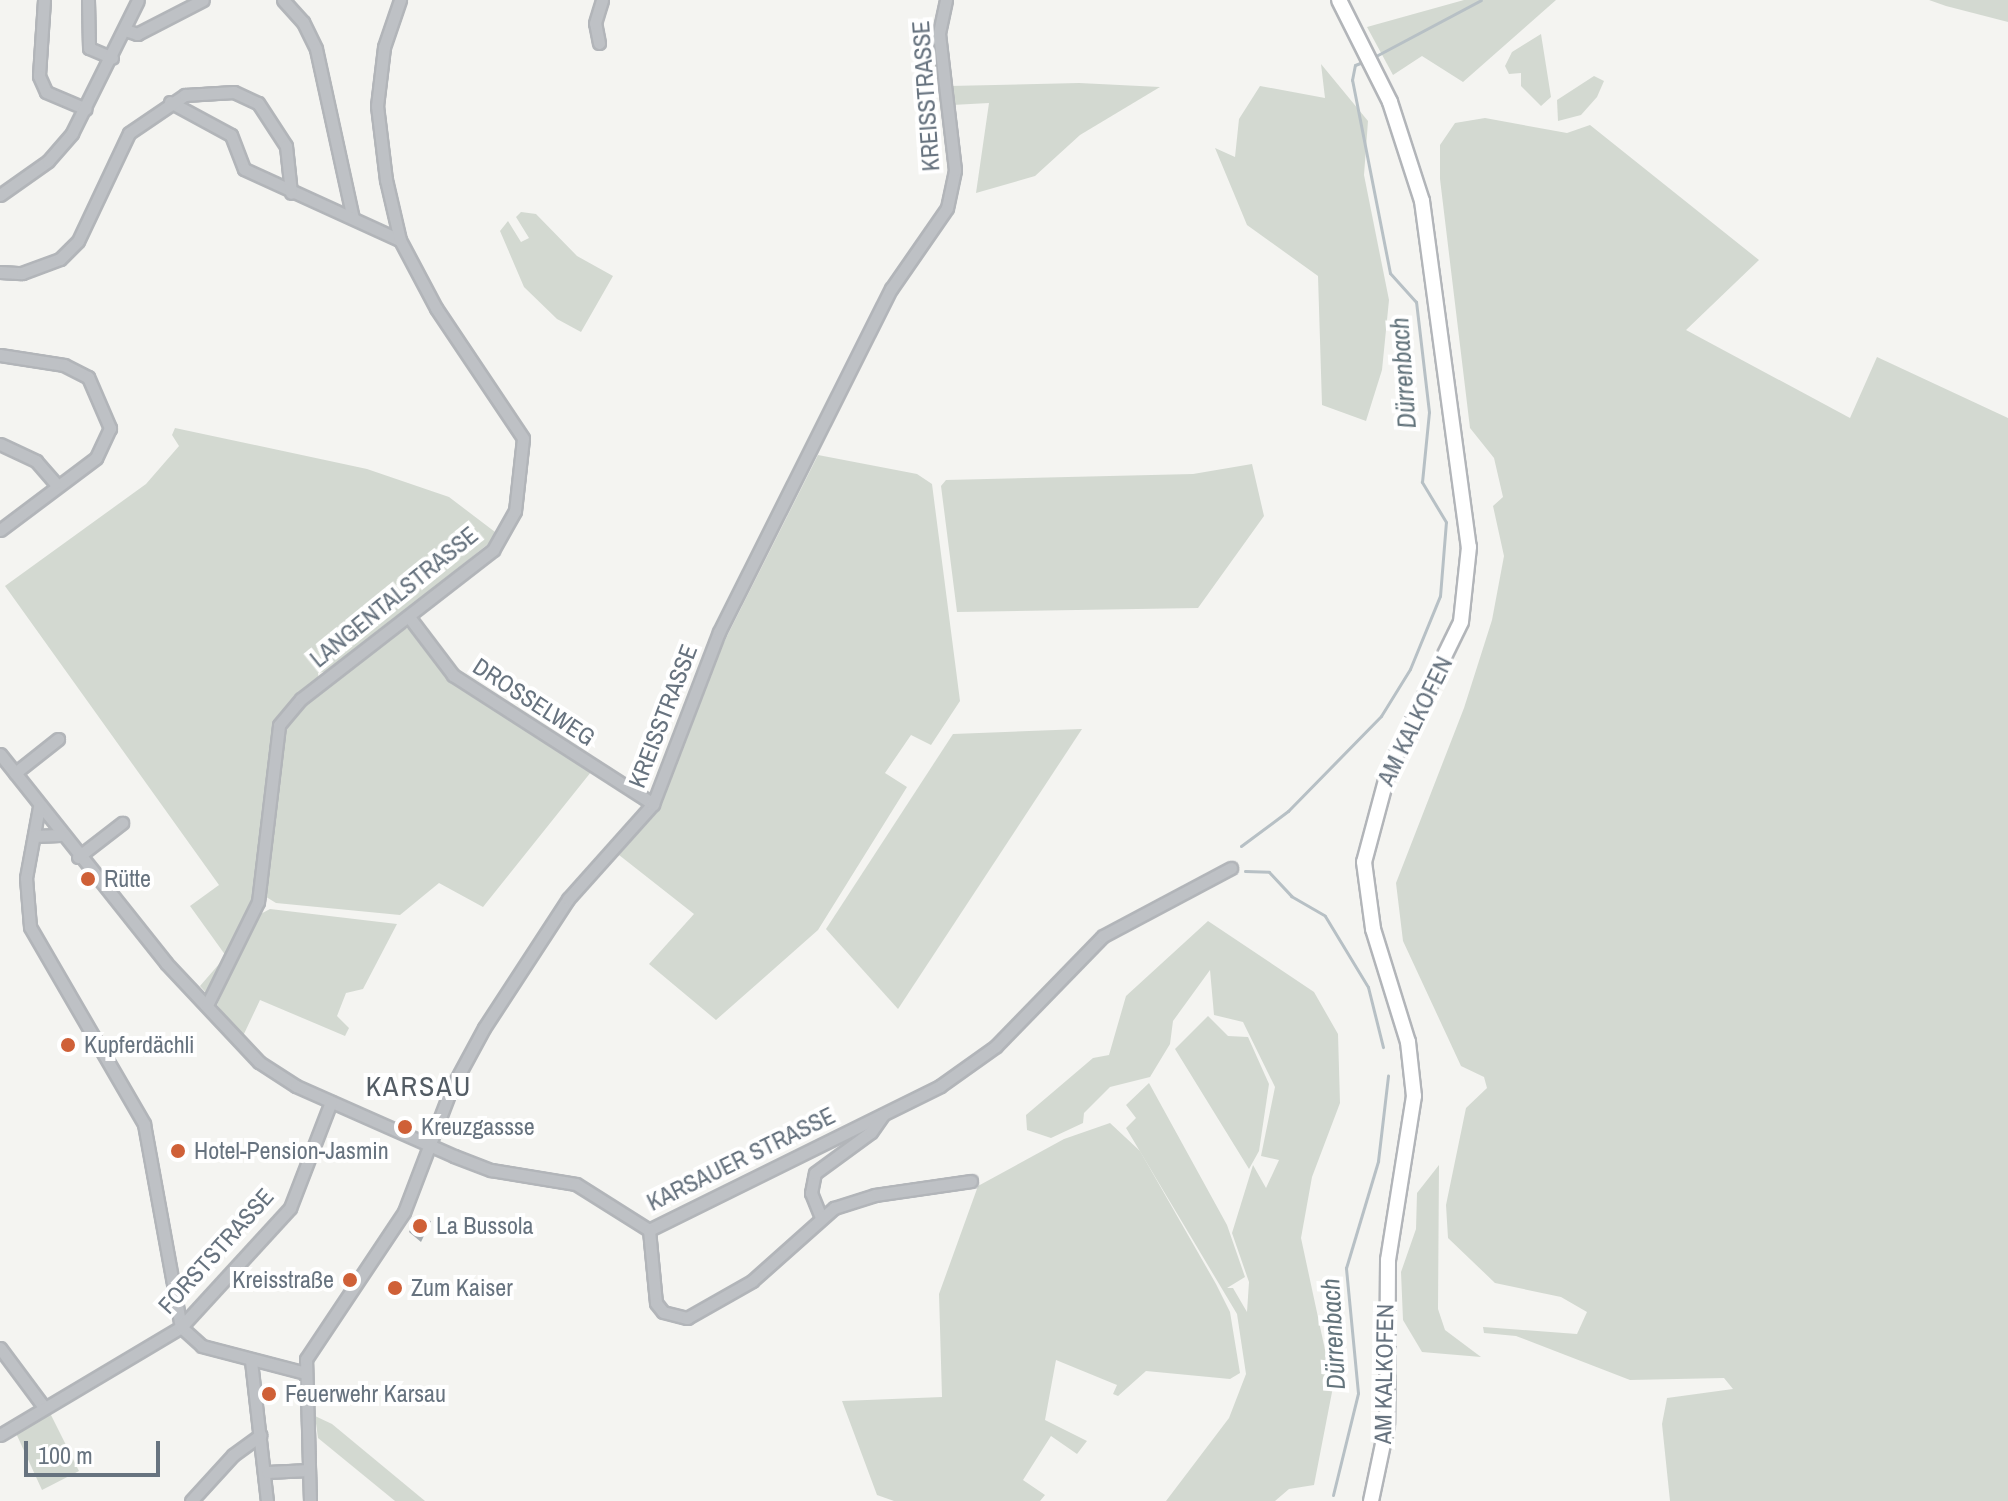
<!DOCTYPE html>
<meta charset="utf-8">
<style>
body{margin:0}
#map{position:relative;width:2008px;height:1501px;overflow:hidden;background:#f4f4f1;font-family:"Archivo Narrow",sans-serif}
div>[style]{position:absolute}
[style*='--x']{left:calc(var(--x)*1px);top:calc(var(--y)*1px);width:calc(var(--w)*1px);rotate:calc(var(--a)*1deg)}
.green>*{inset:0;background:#d3d9d1}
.stream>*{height:3px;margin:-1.5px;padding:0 1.5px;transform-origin:1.5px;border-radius:1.5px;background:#b7c0c5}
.building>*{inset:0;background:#a6acb1}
.roads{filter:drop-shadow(2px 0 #b2b5b9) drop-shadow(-2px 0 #b2b5b9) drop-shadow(0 2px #b2b5b9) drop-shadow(0 -2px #b2b5b9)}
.minor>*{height:11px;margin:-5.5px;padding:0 5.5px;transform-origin:5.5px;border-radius:5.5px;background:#bec1c5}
.major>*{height:14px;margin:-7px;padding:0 7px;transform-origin:7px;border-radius:7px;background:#fff}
.dots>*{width:22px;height:22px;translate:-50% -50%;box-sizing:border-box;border:4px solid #fff;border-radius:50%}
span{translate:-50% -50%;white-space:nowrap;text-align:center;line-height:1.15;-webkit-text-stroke:8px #fff;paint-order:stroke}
.street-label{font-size:24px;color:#67737f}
.poi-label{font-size:24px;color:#67737f}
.left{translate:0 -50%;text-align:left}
.right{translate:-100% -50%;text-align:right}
.water-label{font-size:26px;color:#63747c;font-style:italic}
.quarter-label{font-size:28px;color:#545d65;letter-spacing:2px}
.scale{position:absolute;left:24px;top:1441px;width:136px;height:36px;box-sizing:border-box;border:4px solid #67737f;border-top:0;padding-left:10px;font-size:24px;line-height:28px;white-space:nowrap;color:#67737f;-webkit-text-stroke:6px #fff;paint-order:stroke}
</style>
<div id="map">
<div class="green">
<i style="clip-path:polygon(1464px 0,1556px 0,1463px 82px,1422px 56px,1393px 75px,1367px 27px)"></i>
<i style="clip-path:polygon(1929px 0,2008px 0,2008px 22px,1946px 6px)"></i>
<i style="clip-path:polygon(1541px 34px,1551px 97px,1541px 106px,1521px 86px,1521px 73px,1509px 74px,1505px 66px,1512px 52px)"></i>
<i style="clip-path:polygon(1321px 64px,1368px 121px,1364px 175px,1389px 300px,1382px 370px,1366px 421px,1322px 405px,1318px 276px,1247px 225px,1215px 148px,1235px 157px,1239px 119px,1260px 86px,1325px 98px)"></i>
<i style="clip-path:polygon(1594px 76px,1604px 81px,1597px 97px,1581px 115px,1558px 121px,1557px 100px)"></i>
<i style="clip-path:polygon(1079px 83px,1160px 87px,1080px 135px,1035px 176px,976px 193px,989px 103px,952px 105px,949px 86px)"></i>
<i style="clip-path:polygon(1485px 118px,1567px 133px,1590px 125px,1759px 260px,1686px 330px,1850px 418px,1877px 357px,2008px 418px,2008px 1501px,1670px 1501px,1662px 1424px,1667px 1398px,1733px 1389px,1724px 1378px,1630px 1380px,1516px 1336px,1484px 1333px,1483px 1327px,1577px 1334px,1587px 1312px,1561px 1297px,1495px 1283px,1448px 1238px,1446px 1205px,1466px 1108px,1487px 1088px,1484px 1077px,1461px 1066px,1403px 941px,1396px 883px,1464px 708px,1492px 620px,1504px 556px,1493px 506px,1503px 497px,1494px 458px,1470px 428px,1440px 179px,1440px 145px,1455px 123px)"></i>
<i style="clip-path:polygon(521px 212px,536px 214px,577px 256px,613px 276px,581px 332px,557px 319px,524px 287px,500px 231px,508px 221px,521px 242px,529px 238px,516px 217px)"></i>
<i style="clip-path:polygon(175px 428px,367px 469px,449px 497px,499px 535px,333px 670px,318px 673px,319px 682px,276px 728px,256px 896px,208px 995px,200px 986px,226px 956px,190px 906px,219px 885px,5px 586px,146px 484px,179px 446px,172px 435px)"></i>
<i style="clip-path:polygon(818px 455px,917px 474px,932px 484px,960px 701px,931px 745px,911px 735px,885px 773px,907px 787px,818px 930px,716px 1020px,649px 964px,694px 914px,619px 855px,655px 814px,719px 652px)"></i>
<i style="clip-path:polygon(1252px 464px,1264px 516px,1198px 608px,957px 612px,941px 486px,946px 480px,1193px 474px)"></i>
<i style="clip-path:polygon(398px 628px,414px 629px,437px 665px,472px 695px,591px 772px,483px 907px,439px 883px,400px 915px,276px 903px,263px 895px,279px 736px,297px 707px)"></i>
<i style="clip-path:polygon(1082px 729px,898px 1009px,826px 929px,953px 734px)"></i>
<i style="clip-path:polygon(270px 909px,397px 924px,363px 989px,346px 993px,337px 1016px,349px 1028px,345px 1036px,260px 1000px,243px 1036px,217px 1005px,255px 917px)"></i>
<i style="clip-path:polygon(1208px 921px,1314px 992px,1338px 1034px,1340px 1103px,1312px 1177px,1301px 1238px,1333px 1387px,1314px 1485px,1289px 1489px,1275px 1501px,1166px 1501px,1229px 1418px,1246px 1374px,1237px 1314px,1126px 1128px,1136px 1118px,1126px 1105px,1149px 1083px,1227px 1225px,1245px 1277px,1227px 1288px,1233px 1288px,1247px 1312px,1249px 1282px,1232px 1233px,1253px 1165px,1266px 1188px,1279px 1160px,1261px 1156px,1275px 1087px,1243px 1022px,1214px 1015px,1210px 970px,1173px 1021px,1170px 1044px,1150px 1077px,1110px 1087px,1084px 1113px,1083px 1123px,1051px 1138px,1027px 1130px,1026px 1115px,1093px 1058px,1109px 1055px,1126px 996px)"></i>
<i style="clip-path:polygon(1208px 1016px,1228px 1036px,1248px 1037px,1269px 1084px,1259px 1151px,1249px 1169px,1175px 1049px)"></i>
<i style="clip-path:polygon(1110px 1123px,1140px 1151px,1216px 1284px,1230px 1312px,1240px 1373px,1230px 1379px,1146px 1371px,1118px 1396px,1113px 1394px,1117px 1385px,1056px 1360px,1045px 1420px,1087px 1441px,1077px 1454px,1051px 1436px,1023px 1480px,1045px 1495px,1040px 1501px,894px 1501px,877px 1495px,842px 1401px,942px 1397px,939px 1294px,978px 1186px,1064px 1139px)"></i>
<i style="clip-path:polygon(1439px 1165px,1438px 1309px,1445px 1330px,1481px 1357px,1422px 1352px,1403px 1320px,1401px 1272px,1416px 1229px,1417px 1193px)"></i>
<i style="clip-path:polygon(50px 1413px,79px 1471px,42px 1490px,15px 1431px)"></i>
<i style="clip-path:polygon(315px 1416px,332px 1424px,425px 1501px,395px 1501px,318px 1438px)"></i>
</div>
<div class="stream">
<i style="--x:1374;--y:57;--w:121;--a:-28"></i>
<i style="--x:1241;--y:846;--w:59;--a:-36.7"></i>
<i style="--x:1288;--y:811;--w:133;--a:-45.6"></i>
<i style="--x:1381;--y:716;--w:55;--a:-58.3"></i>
<i style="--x:1410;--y:669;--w:79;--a:-67.7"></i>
<i style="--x:1440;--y:596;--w:74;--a:-85.4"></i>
<i style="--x:1446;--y:522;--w:47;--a:-121"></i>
<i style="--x:1422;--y:482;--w:70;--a:-84.3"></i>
<i style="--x:1429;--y:412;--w:111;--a:-96.7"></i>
<i style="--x:1416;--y:302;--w:39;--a:-132"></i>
<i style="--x:1390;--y:273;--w:197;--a:-101.1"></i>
<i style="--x:1352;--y:80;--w:15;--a:-79"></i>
<i style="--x:1355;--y:65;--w:9;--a:-21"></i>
<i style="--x:1245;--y:871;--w:24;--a:2"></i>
<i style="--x:1269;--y:872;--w:33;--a:47"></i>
<i style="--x:1291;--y:896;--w:39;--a:30"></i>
<i style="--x:1325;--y:916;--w:83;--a:58.8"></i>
<i style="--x:1368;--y:987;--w:62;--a:76"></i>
<i style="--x:1333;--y:1495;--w:105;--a:-76.2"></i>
<i style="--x:1358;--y:1393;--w:126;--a:-95.5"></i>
<i style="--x:1346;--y:1268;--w:112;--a:-73.3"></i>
<i style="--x:1378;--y:1161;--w:86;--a:-83.3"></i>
</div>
<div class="building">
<i style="clip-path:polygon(416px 1218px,431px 1221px,421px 1242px,409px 1232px)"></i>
</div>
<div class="roads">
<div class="minor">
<i style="--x:44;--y:0;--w:76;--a:93.8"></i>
<i style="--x:39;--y:76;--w:17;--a:66"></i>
<i style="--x:46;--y:92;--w:43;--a:23"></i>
<i style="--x:88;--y:0;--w:48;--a:88.8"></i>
<i style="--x:89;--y:48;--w:25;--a:23"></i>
<i style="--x:283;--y:0;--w:30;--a:48"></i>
<i style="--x:303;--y:22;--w:30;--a:64"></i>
<i style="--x:316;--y:49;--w:173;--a:77.7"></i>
<i style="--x:125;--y:30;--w:13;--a:18"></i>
<i style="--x:137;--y:34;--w:74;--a:-27.3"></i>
<i style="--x:599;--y:43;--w:20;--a:-101"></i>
<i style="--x:595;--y:23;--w:24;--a:-73"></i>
<i style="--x:170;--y:102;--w:69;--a:28.4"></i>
<i style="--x:231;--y:135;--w:36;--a:69"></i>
<i style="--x:244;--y:169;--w:171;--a:24.5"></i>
<i style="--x:0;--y:195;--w:59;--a:-35.3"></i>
<i style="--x:48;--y:161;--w:37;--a:-49"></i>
<i style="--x:72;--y:133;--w:148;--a:-63.6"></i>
<i style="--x:0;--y:272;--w:22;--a:3"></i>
<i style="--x:22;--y:273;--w:40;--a:-20.2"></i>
<i style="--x:60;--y:259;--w:25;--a:-45"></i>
<i style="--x:78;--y:241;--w:119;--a:-64.7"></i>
<i style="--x:129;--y:133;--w:68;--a:-34.2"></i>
<i style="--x:185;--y:95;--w:49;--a:-3.5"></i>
<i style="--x:234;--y:92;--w:26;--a:25"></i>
<i style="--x:258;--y:103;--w:51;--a:56.9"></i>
<i style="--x:286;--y:146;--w:47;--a:83.9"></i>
<i style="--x:0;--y:355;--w:65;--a:8.9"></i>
<i style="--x:64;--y:365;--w:27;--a:27"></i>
<i style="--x:88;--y:377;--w:56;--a:66.7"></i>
<i style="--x:110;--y:428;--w:33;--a:115"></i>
<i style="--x:96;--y:458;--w:120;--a:143.1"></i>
<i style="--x:0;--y:444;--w:40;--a:25"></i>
<i style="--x:36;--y:461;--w:29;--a:49"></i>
<i style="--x:409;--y:617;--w:73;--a:52.8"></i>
<i style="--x:453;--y:675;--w:238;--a:32.8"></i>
<i style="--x:0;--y:754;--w:267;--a:51.5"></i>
<i style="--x:166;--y:963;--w:136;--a:46.8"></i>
<i style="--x:259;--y:1062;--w:44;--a:33"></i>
<i style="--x:296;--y:1086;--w:173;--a:23.9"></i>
<i style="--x:454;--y:1156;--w:40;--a:21"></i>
<i style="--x:491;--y:1170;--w:86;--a:9.4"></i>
<i style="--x:576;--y:1184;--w:86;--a:32.2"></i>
<i style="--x:649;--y:1230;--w:325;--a:-26.3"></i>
<i style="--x:940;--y:1086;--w:69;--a:-35.5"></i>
<i style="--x:996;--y:1046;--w:153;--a:-45.8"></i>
<i style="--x:1103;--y:936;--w:145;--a:-28"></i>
<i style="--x:15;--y:773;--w:55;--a:-38.3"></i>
<i style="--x:39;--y:807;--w:72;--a:100.4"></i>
<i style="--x:26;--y:878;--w:49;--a:85.3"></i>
<i style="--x:30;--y:927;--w:228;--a:59.9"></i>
<i style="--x:144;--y:1124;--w:206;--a:79.7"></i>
<i style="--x:181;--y:1327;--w:28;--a:42"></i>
<i style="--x:202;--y:1346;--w:103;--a:14.6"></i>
<i style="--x:34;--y:836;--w:26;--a:-2"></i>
<i style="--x:78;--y:857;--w:56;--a:-37.7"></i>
<i style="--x:207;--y:1005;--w:115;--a:-63.7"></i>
<i style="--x:258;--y:902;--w:178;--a:-83.2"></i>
<i style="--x:279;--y:725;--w:34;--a:-50"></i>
<i style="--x:301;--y:699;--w:243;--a:-37.8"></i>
<i style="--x:493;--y:550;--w:45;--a:-60.6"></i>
<i style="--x:515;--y:511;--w:73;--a:-83.7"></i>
<i style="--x:523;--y:438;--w:156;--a:-123.8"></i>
<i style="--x:436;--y:308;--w:77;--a:-117.9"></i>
<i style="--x:400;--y:240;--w:62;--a:-103.1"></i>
<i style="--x:386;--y:180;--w:75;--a:-96.9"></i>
<i style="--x:377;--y:106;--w:59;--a:-83.2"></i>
<i style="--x:384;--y:47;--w:50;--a:-71.2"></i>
<i style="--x:820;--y:1215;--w:24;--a:-112"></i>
<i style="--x:811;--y:1193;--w:20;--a:-79"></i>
<i style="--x:815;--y:1173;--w:69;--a:-36.2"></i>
<i style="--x:871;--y:1132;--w:21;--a:-55"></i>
<i style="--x:649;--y:1230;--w:73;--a:84.5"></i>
<i style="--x:656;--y:1303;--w:11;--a:52"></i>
<i style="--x:663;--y:1312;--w:25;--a:14"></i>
<i style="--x:687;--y:1318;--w:75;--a:-29.6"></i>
<i style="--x:752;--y:1281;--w:110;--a:-41.7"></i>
<i style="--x:834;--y:1208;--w:43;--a:-17.6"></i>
<i style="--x:875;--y:1195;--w:97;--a:-8.3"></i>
<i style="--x:0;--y:1348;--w:72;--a:53.4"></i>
<i style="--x:251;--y:1361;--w:141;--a:83.5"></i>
<i style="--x:0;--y:1435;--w:211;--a:-30.8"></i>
<i style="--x:181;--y:1327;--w:161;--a:-47.5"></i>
<i style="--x:290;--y:1208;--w:114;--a:-68.9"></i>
<i style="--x:267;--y:1472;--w:42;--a:-2.7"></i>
<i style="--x:191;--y:1501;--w:62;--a:-47.6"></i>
<i style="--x:233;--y:1455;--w:34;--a:-36"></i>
<i style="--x:310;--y:1501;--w:142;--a:-91.6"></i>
<i style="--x:306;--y:1359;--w:177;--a:-56.3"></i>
<i style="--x:404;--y:1212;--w:132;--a:-69.1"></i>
<i style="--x:451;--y:1089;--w:69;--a:-61.6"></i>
<i style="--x:484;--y:1028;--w:154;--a:-56.9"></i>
<i style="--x:568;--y:899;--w:127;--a:-48.2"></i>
<i style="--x:653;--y:804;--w:184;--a:-69"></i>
<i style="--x:719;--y:632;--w:384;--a:-63.4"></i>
<i style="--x:891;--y:289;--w:98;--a:-55.3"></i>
<i style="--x:947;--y:208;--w:39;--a:-78"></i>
<i style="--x:955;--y:170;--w:138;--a:-96.7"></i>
<i style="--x:939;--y:33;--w:34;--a:-78"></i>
</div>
<div class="major">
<i style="--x:1339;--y:0;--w:114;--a:63.4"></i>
<i style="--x:1390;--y:102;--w:104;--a:72.1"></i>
<i style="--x:1422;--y:201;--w:349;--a:82.3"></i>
<i style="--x:1469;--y:547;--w:75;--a:96.1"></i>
<i style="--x:1461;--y:622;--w:164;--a:116.1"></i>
<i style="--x:1389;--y:769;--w:96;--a:105"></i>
<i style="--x:1364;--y:862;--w:68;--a:82.3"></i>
<i style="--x:1373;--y:929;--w:118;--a:72.8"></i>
<i style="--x:1408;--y:1042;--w:54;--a:83.7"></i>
<i style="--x:1414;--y:1096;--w:166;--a:99"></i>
<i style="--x:1388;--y:1260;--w:165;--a:90.3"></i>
<i style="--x:1387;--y:1425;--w:78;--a:101.9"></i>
</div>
</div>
<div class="dots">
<i style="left:88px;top:879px;background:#cf6037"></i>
<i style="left:68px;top:1045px;background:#cf6037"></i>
<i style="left:405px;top:1127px;background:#cf6037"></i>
<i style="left:178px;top:1151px;background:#cf6037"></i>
<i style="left:420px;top:1226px;background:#cf6037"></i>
<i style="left:350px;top:1280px;background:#cf6037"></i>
<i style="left:395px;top:1288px;background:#cf6037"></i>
<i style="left:269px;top:1394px;background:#cf6037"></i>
</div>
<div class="street-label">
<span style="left:926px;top:96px;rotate:-94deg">KREISSTRASSE</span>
<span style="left:394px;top:597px;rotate:-39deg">LANGENTALSTRASSE</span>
<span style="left:534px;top:702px;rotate:33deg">DROSSELWEG</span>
<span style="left:663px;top:716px;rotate:-69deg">KREISSTRASSE</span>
<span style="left:1415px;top:721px;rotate:-64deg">AM KALKOFEN</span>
<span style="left:741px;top:1159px;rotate:-26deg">KARSAUER STRASSE</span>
<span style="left:216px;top:1251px;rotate:-48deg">FORSTSTRASSE</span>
<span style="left:1384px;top:1374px;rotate:-89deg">AM KALKOFEN</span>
</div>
<div class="poi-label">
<span class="left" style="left:104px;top:879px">Rütte</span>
<span class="left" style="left:84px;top:1045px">Kupferdächli</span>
<span class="left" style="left:421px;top:1127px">Kreuzgassse</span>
<span class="left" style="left:194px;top:1151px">Hotel-Pension-Jasmin</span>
<span class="left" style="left:436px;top:1226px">La Bussola</span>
<span class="right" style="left:334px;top:1280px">Kreisstraße</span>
<span class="left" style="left:411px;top:1288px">Zum Kaiser</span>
<span class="left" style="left:285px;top:1394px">Feuerwehr Karsau</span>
</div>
<div class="water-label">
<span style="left:1403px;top:373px;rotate:-94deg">Dürrenbach</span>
<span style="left:1333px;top:1334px;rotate:-93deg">Dürrenbach</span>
</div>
<div class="quarter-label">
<span style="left:419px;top:1086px">KARSAU</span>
</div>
<div class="scale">100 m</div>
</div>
